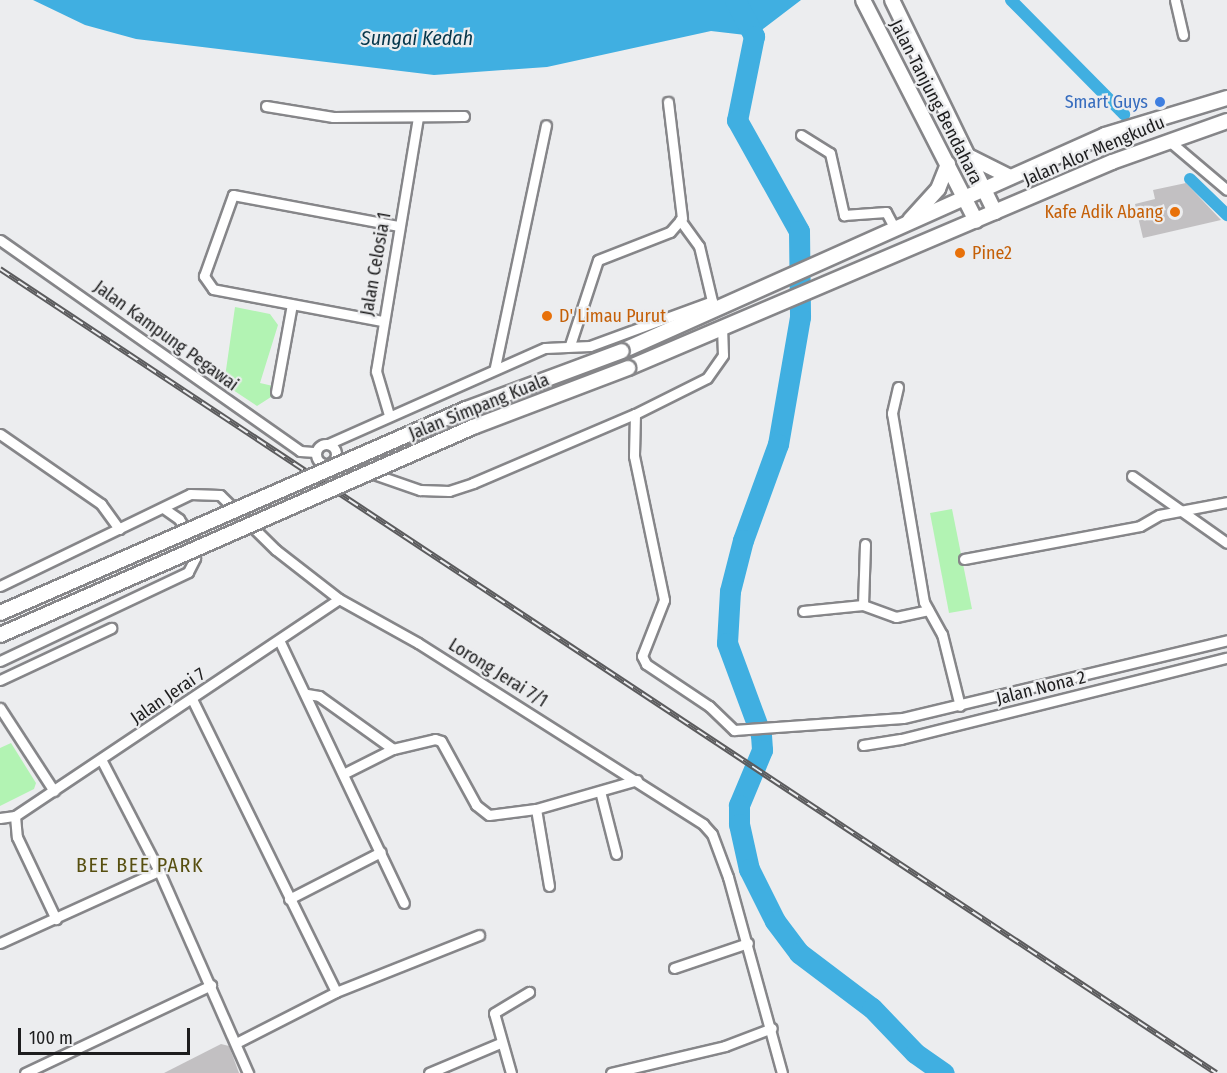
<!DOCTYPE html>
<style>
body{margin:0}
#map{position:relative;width:1227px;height:1073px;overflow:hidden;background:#ecedef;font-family:"Fira Sans Condensed",sans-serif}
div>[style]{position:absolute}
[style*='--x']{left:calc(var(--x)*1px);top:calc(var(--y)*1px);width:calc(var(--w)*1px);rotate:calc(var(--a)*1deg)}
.green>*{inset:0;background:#b2f3b3}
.water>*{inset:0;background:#40afe1}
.canal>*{height:12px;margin:-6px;padding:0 6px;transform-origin:6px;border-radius:6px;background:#40afe1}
.river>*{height:21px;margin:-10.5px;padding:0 10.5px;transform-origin:10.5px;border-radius:10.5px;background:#40afe1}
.building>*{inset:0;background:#c2c0c2}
.roads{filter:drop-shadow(2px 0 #868689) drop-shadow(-2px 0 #868689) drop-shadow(0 2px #868689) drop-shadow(0 -2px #868689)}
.minor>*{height:9px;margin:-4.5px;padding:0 4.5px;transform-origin:4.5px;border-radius:4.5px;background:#fff}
.minor>.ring{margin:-4.5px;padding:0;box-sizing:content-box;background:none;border:9px solid #fff;border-radius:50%}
.secondary>*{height:14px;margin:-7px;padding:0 7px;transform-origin:7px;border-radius:7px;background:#fff}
.rail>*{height:6px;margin-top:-3px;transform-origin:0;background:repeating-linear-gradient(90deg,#ecedef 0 11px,#5b5b5d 0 22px);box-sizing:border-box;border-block:2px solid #5b5b5d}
.bridges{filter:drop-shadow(2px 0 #868689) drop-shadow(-2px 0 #868689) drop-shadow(0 2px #868689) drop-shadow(0 -2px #868689)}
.secondary-bridge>*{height:14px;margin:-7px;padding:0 7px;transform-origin:7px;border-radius:7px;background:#fff}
.dots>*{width:16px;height:16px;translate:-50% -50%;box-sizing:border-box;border:3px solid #ecedef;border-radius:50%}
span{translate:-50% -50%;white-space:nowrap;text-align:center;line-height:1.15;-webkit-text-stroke:4.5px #ecedef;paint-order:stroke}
.street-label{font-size:18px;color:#1d1d1e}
.shop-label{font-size:18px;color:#366cbe}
.right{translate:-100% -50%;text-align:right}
.food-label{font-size:18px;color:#c56008}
.left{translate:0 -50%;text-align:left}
.water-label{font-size:20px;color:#06374c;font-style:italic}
.neighbourhood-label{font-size:20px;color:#574f10;letter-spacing:1.5px}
.scale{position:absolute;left:18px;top:1028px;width:172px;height:27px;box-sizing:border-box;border:3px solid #1d1d1e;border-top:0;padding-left:8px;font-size:18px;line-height:21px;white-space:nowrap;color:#1d1d1e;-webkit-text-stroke:4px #ecedef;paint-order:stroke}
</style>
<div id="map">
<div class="green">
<i style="clip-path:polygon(235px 307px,270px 314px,278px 325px,260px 383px,273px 386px,271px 397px,257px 406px,224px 384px)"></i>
<i style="clip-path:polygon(952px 509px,972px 609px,949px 613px,930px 513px)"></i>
<i style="clip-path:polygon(11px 743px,36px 783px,34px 789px,0 806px,0 748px)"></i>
</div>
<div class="water">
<i style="clip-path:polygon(33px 0,801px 0,754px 36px,711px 31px,547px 67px,434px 75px,136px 39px,85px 25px)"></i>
</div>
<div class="canal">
<i style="--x:1011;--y:0;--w:161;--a:45.3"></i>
<i style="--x:1190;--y:179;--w:52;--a:44.2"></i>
</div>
<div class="river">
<i style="--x:735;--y:0;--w:41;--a:62.2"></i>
<i style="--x:754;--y:36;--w:86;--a:101.4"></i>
<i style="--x:737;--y:120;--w:127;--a:60.8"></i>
<i style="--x:799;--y:231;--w:86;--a:89.3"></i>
<i style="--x:800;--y:317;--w:129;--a:99.8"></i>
<i style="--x:778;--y:444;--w:102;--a:110"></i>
<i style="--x:743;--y:540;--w:53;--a:104.3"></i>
<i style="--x:730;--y:591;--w:52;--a:93.3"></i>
<i style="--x:727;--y:643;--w:98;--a:69.7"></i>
<i style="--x:761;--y:735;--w:15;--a:86"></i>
<i style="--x:762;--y:750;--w:60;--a:112.7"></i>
<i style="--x:739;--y:805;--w:19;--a:90"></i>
<i style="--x:739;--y:824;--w:46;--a:77.5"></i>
<i style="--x:749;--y:869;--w:58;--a:63.4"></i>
<i style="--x:775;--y:921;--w:40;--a:53"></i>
<i style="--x:799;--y:953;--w:91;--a:37"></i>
<i style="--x:872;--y:1008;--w:62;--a:46.3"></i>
<i style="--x:915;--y:1053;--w:35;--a:35"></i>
</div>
<div class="building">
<i style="clip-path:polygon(1186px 183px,1221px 220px,1143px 238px,1135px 204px,1155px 199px,1153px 190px)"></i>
<i style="clip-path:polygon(221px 1044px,229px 1046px,239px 1073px,164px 1073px)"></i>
</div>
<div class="roads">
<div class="minor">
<i style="--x:1175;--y:0;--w:36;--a:77"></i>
<i style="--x:266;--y:106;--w:68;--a:9.3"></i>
<i style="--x:333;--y:117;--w:131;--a:-0.4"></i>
<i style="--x:801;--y:135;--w:34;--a:32"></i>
<i style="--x:830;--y:153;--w:64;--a:77.3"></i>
<i style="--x:844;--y:215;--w:42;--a:-4.1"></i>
<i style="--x:886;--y:212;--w:19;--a:62"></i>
<i style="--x:1168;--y:140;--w:77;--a:40.3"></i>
<i style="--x:680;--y:220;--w:32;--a:54"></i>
<i style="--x:699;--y:246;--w:57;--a:76.7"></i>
<i style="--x:0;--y:240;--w:367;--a:35.1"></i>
<i style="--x:300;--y:451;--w:16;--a:4"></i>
<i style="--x:382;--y:321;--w:172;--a:-169.3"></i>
<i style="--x:213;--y:289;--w:16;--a:-125"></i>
<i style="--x:204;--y:276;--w:86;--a:-70.3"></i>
<i style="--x:233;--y:195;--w:169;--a:10.6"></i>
<i style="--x:570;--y:345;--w:89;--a:-71.8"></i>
<i style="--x:598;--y:260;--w:77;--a:-21.3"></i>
<i style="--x:670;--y:232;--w:18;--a:-49"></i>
<i style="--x:682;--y:218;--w:117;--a:-96.9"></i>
<i style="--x:495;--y:367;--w:247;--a:-78.1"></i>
<i style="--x:898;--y:387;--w:27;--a:103"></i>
<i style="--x:892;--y:413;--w:192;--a:80.4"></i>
<i style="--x:924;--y:602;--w:37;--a:61"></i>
<i style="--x:942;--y:634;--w:74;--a:76"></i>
<i style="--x:276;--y:392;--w:89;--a:-79.7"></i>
<i style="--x:635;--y:414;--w:42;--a:91.4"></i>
<i style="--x:634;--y:456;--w:147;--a:78.2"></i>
<i style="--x:664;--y:600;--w:60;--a:111.4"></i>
<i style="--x:642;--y:656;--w:9;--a:63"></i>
<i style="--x:646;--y:664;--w:76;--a:33.7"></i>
<i style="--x:709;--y:706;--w:35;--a:44"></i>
<i style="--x:734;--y:730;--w:169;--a:-4.1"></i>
<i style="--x:903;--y:718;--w:333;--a:-13.5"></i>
<i style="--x:389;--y:415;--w:46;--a:-106.5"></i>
<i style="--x:376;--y:371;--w:256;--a:-80.6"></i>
<i style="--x:0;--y:434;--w:123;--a:34.7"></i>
<i style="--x:101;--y:504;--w:31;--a:54"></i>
<i style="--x:328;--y:444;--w:237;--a:-23.9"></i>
<i style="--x:545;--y:348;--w:45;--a:-2.5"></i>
<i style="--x:590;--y:346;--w:130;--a:-20.2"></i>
<i class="ring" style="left:316px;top:444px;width:11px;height:11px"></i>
<i style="--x:342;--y:463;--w:83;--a:19.1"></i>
<i style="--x:420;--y:490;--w:29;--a:2"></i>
<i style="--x:449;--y:491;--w:25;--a:-18"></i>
<i style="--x:473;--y:483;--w:176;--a:-23.1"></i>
<i style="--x:635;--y:414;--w:80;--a:-26.6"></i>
<i style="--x:707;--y:378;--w:28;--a:-55"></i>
<i style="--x:723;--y:355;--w:28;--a:-92"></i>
<i style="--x:1132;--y:476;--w:116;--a:35.2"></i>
<i style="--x:964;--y:559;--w:179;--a:-10.6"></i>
<i style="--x:1140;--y:526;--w:22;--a:-30"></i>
<i style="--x:1159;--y:515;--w:69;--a:-10.8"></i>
<i style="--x:0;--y:586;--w:211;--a:-25.8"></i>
<i style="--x:190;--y:494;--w:30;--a:2"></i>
<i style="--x:220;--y:495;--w:78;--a:44.5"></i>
<i style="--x:276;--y:550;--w:80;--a:37.9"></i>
<i style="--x:339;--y:599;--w:90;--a:29.1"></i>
<i style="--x:418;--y:643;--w:338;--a:32.4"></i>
<i style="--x:703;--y:824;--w:13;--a:48"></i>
<i style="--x:712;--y:834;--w:46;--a:69.6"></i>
<i style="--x:728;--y:877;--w:203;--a:74.6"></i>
<i style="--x:863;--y:605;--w:61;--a:-88.1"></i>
<i style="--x:803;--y:611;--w:60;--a:-5.7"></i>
<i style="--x:863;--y:605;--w:35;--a:20"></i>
<i style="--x:896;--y:617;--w:33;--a:-12"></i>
<i style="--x:279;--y:640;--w:291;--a:64.6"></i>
<i style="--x:0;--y:661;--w:208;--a:-25.3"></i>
<i style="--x:188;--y:572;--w:16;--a:-63"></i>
<i style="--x:195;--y:558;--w:18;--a:-96"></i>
<i style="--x:193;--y:540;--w:25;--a:-124"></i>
<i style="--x:179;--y:519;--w:19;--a:-145"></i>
<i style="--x:0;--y:680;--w:123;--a:-25.1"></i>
<i style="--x:307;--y:694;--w:12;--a:9"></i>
<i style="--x:319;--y:696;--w:91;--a:35.6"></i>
<i style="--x:192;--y:699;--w:326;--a:63.8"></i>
<i style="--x:0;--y:708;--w:99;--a:57"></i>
<i style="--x:863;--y:745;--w:38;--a:-9"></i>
<i style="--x:901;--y:739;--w:336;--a:-14"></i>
<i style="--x:102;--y:761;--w:124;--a:62.6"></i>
<i style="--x:159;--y:871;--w:221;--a:66.2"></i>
<i style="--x:345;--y:773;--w:54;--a:-26.6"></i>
<i style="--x:393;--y:749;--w:43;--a:-13.4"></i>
<i style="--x:435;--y:739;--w:6;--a:18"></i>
<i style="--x:441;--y:741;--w:73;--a:61.3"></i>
<i style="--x:476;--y:805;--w:16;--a:38"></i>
<i style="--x:489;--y:815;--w:47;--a:-7.3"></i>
<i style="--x:536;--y:809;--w:105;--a:-16"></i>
<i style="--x:600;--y:791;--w:65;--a:75.7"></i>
<i style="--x:536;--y:809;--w:78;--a:80.4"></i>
<i style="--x:15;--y:816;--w:390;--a:-33.8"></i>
<i style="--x:15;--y:816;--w:21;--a:85"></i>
<i style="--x:17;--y:837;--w:91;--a:64.6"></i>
<i style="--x:0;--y:818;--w:15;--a:-8"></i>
<i style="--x:289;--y:899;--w:103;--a:-27.1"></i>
<i style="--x:0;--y:943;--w:175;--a:-24.4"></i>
<i style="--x:674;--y:968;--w:78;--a:-18.7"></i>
<i style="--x:238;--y:1042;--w:110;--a:-27"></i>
<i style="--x:336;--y:992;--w:154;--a:-21.7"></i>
<i style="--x:25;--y:1073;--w:206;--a:-25.3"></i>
<i style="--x:429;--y:1073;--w:77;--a:-22.9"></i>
<i style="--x:511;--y:1073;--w:62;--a:-105.8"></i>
<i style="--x:494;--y:1013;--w:41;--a:-31"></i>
<i style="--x:611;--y:1073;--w:117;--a:-13.3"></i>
<i style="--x:725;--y:1046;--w:50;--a:-21"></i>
</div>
<div class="secondary">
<i style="--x:863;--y:0;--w:248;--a:62.9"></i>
<i style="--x:892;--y:0;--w:236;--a:64.1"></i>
<i style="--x:968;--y:156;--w:47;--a:26.6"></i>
<i style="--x:910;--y:220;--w:42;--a:-47.9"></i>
<i style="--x:938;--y:189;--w:27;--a:-68"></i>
<i style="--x:622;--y:351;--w:529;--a:-24.09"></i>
<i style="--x:1105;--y:135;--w:127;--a:-16.9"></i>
<i style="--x:628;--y:368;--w:526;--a:-23.06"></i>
<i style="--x:1112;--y:162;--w:122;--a:-19.6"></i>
</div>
</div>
<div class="rail">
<i style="--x:0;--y:269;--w:1458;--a:33.47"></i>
</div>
<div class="bridges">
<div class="secondary-bridge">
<i style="--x:0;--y:613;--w:509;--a:-23.64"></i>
<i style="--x:466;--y:409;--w:166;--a:-20.4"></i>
<i style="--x:0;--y:635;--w:517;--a:-23.74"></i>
<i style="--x:473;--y:427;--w:166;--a:-20.8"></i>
</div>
</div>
<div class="dots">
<i style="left:1160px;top:102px;background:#3f7fe0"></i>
<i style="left:1175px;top:212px;background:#e8710a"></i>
<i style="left:960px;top:253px;background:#e8710a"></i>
<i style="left:547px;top:316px;background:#e8710a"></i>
</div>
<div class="street-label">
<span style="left:936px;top:102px;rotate:63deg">Jalan Tanjung Bendahara</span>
<span style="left:1094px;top:151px;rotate:-23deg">Jalan Alor Mengkudu</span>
<span style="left:376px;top:264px;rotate:-80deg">Jalan Celosia 1</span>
<span style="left:166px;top:336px;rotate:36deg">Jalan Kampung Pegawai</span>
<span style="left:479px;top:407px;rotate:-22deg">Jalan Simpang Kuala</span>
<span style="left:498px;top:673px;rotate:32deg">Lorong Jerai 7/1</span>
<span style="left:1041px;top:688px;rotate:-14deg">Jalan Nona 2</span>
<span style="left:168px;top:696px;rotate:-34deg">Jalan Jerai 7</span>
</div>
<div class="shop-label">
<span class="right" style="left:1148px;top:102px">Smart Guys</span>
</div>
<div class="food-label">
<span class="right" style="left:1163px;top:212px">Kafe Adik Abang</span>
<span class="left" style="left:972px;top:253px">Pine2</span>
<span class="left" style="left:559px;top:316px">D' Limau Purut</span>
</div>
<div class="water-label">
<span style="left:417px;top:38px">Sungai Kedah</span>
</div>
<div class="neighbourhood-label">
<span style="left:140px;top:865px">BEE BEE PARK</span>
</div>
<div class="scale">100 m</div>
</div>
